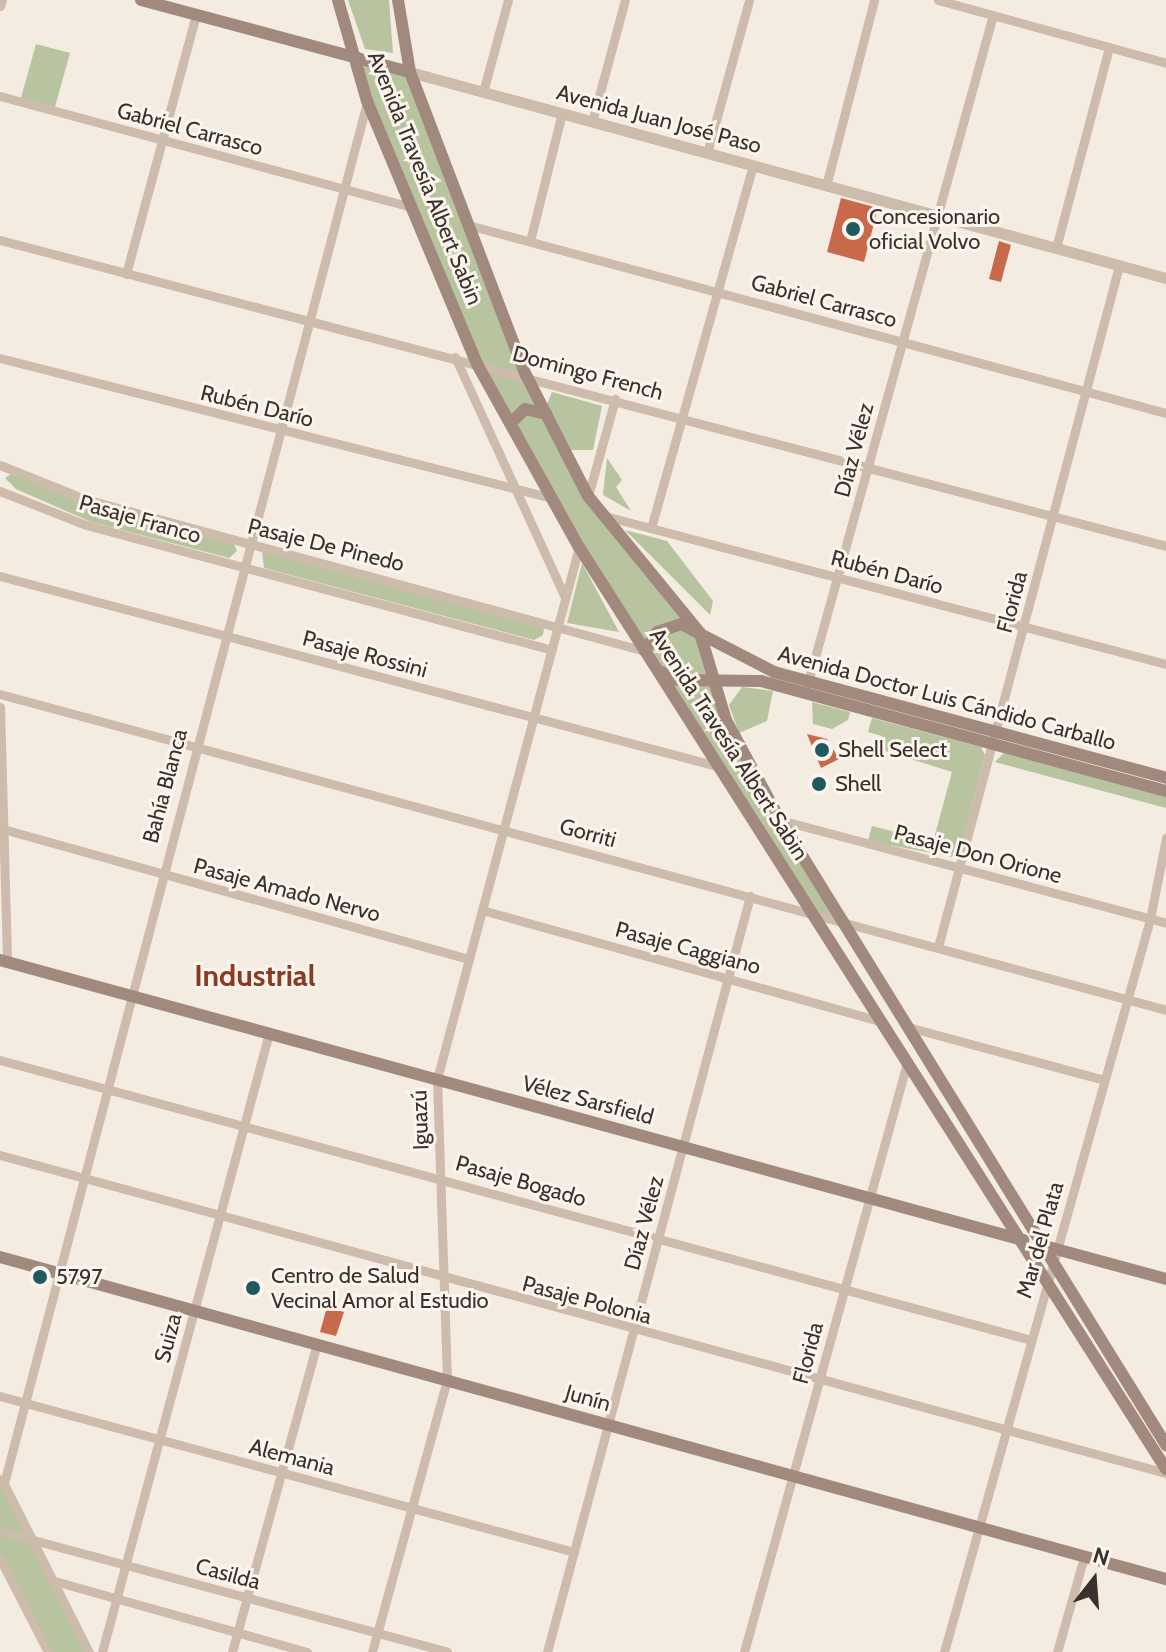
<!DOCTYPE html>
<meta charset="utf-8">
<style>
body{margin:0}
#map{position:relative;width:1166px;height:1652px;overflow:hidden;background:#f4ebe1;font-family:Cabin,sans-serif}
div>[style]{position:absolute}
[style*='--x']{left:calc(var(--x)*1px);top:calc(var(--y)*1px);width:calc(var(--w)*1px);rotate:calc(var(--a)*1deg)}
.green>*{inset:0;background:#b8c4a0}
.building>*{inset:0;background:#c8694b}
.minor>*{height:9px;margin:-4.5px;padding:0 4.5px;transform-origin:4.5px;border-radius:4.5px;background:#cdbbac}
.tertiary>*{height:11px;margin:-5.5px;padding:0 5.5px;transform-origin:5.5px;border-radius:5.5px;background:#cdbbac}
.secondary>*{height:12px;margin:-6px;padding:0 6px;transform-origin:6px;border-radius:6px;background:#a18a7d}
.dots>*{width:22px;height:22px;translate:-50% -50%;box-sizing:border-box;border:4px solid #fbf5ee;border-radius:50%}
span{translate:-50% -50%;white-space:nowrap;text-align:center;line-height:1.15;-webkit-text-stroke:6px #fbf5ee;paint-order:stroke}
.street-label{font-size:22px;color:#3b302b}
.poi-label{font-size:22px;color:#3b302b}
.left{translate:0 -50%;text-align:left}
.district-label{font-size:30px;color:#8c3b22;font-weight:700}
.north{position:absolute;left:1054px;top:1540px;width:80px;height:80px;-webkit-text-stroke:6px #fbf5ee;paint-order:stroke;rotate:17deg;font-size:22px;font-weight:700;line-height:32px;text-align:center;color:#3b302b}
.north::after{content:'';display:block;margin:auto;width:28px;height:36px;background:#3b302b;clip-path:polygon(50% 0,100% 100%,50% 72%,0 100%)}
</style>
<div id="map">
<div class="green">
<i style="clip-path:polygon(348px 0,389px 0,393px 53px,365px 49px)"></i>
<i style="clip-path:polygon(36px 44px,70px 53px,55px 107px,21px 98px)"></i>
<i style="clip-path:polygon(353px 57px,410px 72px,526px 375px,588px 496px,688px 616px,718px 695px,841px 920px,816px 914px,679px 704px,477px 364px)"></i>
<i style="clip-path:polygon(552px 392px,602px 406px,593px 450px,571px 450px,547px 404px)"></i>
<i style="clip-path:polygon(607px 458px,622px 480px,616px 487px,631px 511px,603px 495px)"></i>
<i style="clip-path:polygon(11px 474px,86px 504px,234px 544px,237px 551px,229px 558px,91px 522px,16px 489px,5px 478px)"></i>
<i style="clip-path:polygon(625px 530px,667px 541px,713px 601px,710px 615px)"></i>
<i style="clip-path:polygon(262px 551px,544px 628px,543px 635px,534px 640px,264px 568px)"></i>
<i style="clip-path:polygon(582px 563px,619px 632px,567px 623px)"></i>
<i style="clip-path:polygon(742px 687px,773px 691px,767px 721px,739px 733px,729px 705px)"></i>
<i style="clip-path:polygon(812px 702px,850px 712px,848px 720px,832px 729px,813px 724px)"></i>
<i style="clip-path:polygon(872px 718px,981px 747px,985px 755px,958px 858px,868px 841px,872px 826px,933px 842px,952px 772px,879px 749px,882px 736px,868px 732px)"></i>
<i style="clip-path:polygon(1004px 753px,1166px 797px,1166px 808px,995px 762px)"></i>
<i style="clip-path:polygon(0 1474px,28px 1538px,89px 1652px,48px 1652px,0 1559px)"></i>
</div>
<div class="building">
<i style="clip-path:polygon(841px 198px,878px 208px,864px 262px,827px 252px)"></i>
<i style="clip-path:polygon(999px 241px,1011px 245px,1001px 282px,989px 279px)"></i>
<i style="clip-path:polygon(807px 734px,827px 739px,839px 759px,821px 768px)"></i>
<i style="clip-path:polygon(327px 1307px,344px 1312px,336px 1336px,320px 1332px)"></i>
</div>
<div class="minor">
<i style="--x:938;--y:0;--w:237;--a:15.4"></i>
<i style="--x:0;--y:6;--w:6;--a:-72"></i>
<i style="--x:483;--y:92;--w:95;--a:-74.8"></i>
<i style="--x:0;--y:96;--w:429;--a:15.1"></i>
<i style="--x:592;--y:122;--w:126;--a:-74.9"></i>
<i style="--x:707;--y:153;--w:159;--a:-74.6"></i>
<i style="--x:826;--y:186;--w:192;--a:-75.5"></i>
<i style="--x:472;--y:226;--w:719;--a:15.08"></i>
<i style="--x:0;--y:240;--w:1205;--a:14.7"></i>
<i style="--x:530;--y:241;--w:132;--a:-76"></i>
<i style="--x:1056;--y:248;--w:208;--a:-75.2"></i>
<i style="--x:126;--y:274;--w:268;--a:-74.9"></i>
<i style="--x:455;--y:357;--w:264;--a:65.4"></i>
<i style="--x:0;--y:358;--w:569;--a:14.23"></i>
<i style="--x:0;--y:465;--w:92;--a:21.8"></i>
<i style="--x:85;--y:499;--w:580;--a:15.19"></i>
<i style="--x:0;--y:491;--w:92;--a:21.6"></i>
<i style="--x:86;--y:525;--w:482;--a:15"></i>
<i style="--x:588;--y:496;--w:101;--a:-74.4"></i>
<i style="--x:605;--y:516;--w:580;--a:14.78"></i>
<i style="--x:651;--y:528;--w:376;--a:-74.3"></i>
<i style="--x:0;--y:576;--w:746;--a:14.84"></i>
<i style="--x:807;--y:686;--w:696;--a:-74.51"></i>
<i style="--x:0;--y:694;--w:1208;--a:15.16"></i>
<i style="--x:0;--y:707;--w:255;--a:88.4"></i>
<i style="--x:780;--y:820;--w:400;--a:14.9"></i>
<i style="--x:3;--y:829;--w:484;--a:15.6"></i>
<i style="--x:482;--y:910;--w:416;--a:15.6"></i>
<i style="--x:938;--y:947;--w:705;--a:-75.12"></i>
<i style="--x:908;--y:1027;--w:203;--a:15.1"></i>
<i style="--x:0;--y:1060;--w:1068;--a:15.19"></i>
<i style="--x:0;--y:1155;--w:1209;--a:15.26"></i>
<i style="--x:0;--y:1396;--w:595;--a:15.2"></i>
<i style="--x:2;--y:1480;--w:193;--a:63.2"></i>
<i style="--x:4;--y:1483;--w:1428;--a:-75.27"></i>
<i style="--x:0;--y:1531;--w:463;--a:15.1"></i>
<i style="--x:0;--y:1559;--w:105;--a:62.7"></i>
<i style="--x:51;--y:1580;--w:266;--a:15.7"></i>
<i style="--x:102;--y:1652;--w:641;--a:-74.9"></i>
<i style="--x:232;--y:1652;--w:320;--a:-74.6"></i>
<i style="--x:372;--y:1652;--w:282;--a:-74.6"></i>
<i style="--x:447;--y:1380;--w:301;--a:-91.9"></i>
<i style="--x:437;--y:1079;--w:551;--a:-75.06"></i>
<i style="--x:547;--y:1652;--w:783;--a:-74.97"></i>
<i style="--x:744;--y:1652;--w:611;--a:-74.53"></i>
<i style="--x:944;--y:1652;--w:761;--a:-74.3"></i>
<i style="--x:1150;--y:919;--w:83;--a:-78.8"></i>
<i style="--x:1057;--y:1652;--w:99;--a:-74.1"></i>
</div>
<div class="tertiary">
<i style="--x:410;--y:72;--w:784;--a:15.24"></i>
</div>
<div class="secondary">
<i style="--x:141;--y:0;--w:278;--a:15"></i>
<i style="--x:338;--y:0;--w:105;--a:74"></i>
<i style="--x:367;--y:101;--w:285;--a:67.3"></i>
<i style="--x:477;--y:364;--w:210;--a:60.9"></i>
<i style="--x:579;--y:547;--w:1093;--a:57.52"></i>
<i style="--x:398;--y:0;--w:73;--a:80.5"></i>
<i style="--x:410;--y:72;--w:324;--a:69.1"></i>
<i style="--x:526;--y:375;--w:136;--a:62.9"></i>
<i style="--x:588;--y:496;--w:177;--a:50.7"></i>
<i style="--x:700;--y:633;--w:91;--a:73.4"></i>
<i style="--x:726;--y:720;--w:114;--a:61.6"></i>
<i style="--x:780;--y:820;--w:735;--a:58.3"></i>
<i style="--x:512;--y:422;--w:18;--a:-45"></i>
<i style="--x:525;--y:409;--w:22;--a:13"></i>
<i style="--x:645;--y:651;--w:22;--a:-58"></i>
<i style="--x:657;--y:632;--w:25;--a:-18"></i>
<i style="--x:681;--y:624;--w:105;--a:27.3"></i>
<i style="--x:774;--y:672;--w:406;--a:15.1"></i>
<i style="--x:661;--y:672;--w:19;--a:25"></i>
<i style="--x:678;--y:680;--w:83;--a:0.7"></i>
<i style="--x:761;--y:681;--w:420;--a:15.2"></i>
<i style="--x:0;--y:960;--w:1061;--a:15.31"></i>
<i style="--x:1041;--y:1245;--w:130;--a:15.2"></i>
<i style="--x:0;--y:1257;--w:1210;--a:15.44"></i>
</div>
<div class="dots">
<i style="left:853px;top:229px;background:#1f5a5e"></i>
<i style="left:822px;top:750px;background:#1f5a5e"></i>
<i style="left:819px;top:784px;background:#1f5a5e"></i>
<i style="left:40px;top:1277px;background:#1f5a5e"></i>
<i style="left:253px;top:1288px;background:#1f5a5e"></i>
</div>
<div class="street-label">
<span style="left:659px;top:119px;rotate:15deg">Avenida Juan José Paso</span>
<span style="left:190px;top:129px;rotate:15deg">Gabriel Carrasco</span>
<span style="left:425px;top:178px;rotate:68deg">Avenida Travesía Albert Sabin</span>
<span style="left:824px;top:301px;rotate:15deg">Gabriel Carrasco</span>
<span style="left:588px;top:373px;rotate:15deg">Domingo French</span>
<span style="left:257px;top:406px;rotate:14deg">Rubén Darío</span>
<span style="left:854px;top:450px;rotate:-75deg">Díaz Vélez</span>
<span style="left:140px;top:519px;rotate:16deg">Pasaje Franco</span>
<span style="left:326px;top:545px;rotate:14deg">Pasaje De Pinedo</span>
<span style="left:887px;top:572px;rotate:15deg">Rubén Darío</span>
<span style="left:1012px;top:602px;rotate:-75deg">Florida</span>
<span style="left:365px;top:654px;rotate:15deg">Pasaje Rossini</span>
<span style="left:947px;top:698px;rotate:15deg">Avenida Doctor Luis Cándido Carballo</span>
<span style="left:729px;top:744px;rotate:57deg">Avenida Travesía Albert Sabin</span>
<span style="left:165px;top:786px;rotate:-75deg">Bahía Blanca</span>
<span style="left:588px;top:833px;rotate:15deg">Gorriti</span>
<span style="left:978px;top:854px;rotate:15deg">Pasaje Don Orione</span>
<span style="left:287px;top:890px;rotate:15deg">Pasaje Amado Nervo</span>
<span style="left:688px;top:948px;rotate:15deg">Pasaje Caggiano</span>
<span style="left:588px;top:1100px;rotate:15deg">Vélez Sarsfield</span>
<span style="left:420px;top:1120px;rotate:-92deg">Iguazú</span>
<span style="left:521px;top:1181px;rotate:16deg">Pasaje Bogado</span>
<span style="left:644px;top:1223px;rotate:-75deg">Díaz Vélez</span>
<span style="left:1040px;top:1240px;rotate:-74deg">Mar del Plata</span>
<span style="left:587px;top:1300px;rotate:15deg">Pasaje Polonia</span>
<span style="left:168px;top:1338px;rotate:-75deg">Suiza</span>
<span style="left:808px;top:1353px;rotate:-75deg">Florida</span>
<span style="left:588px;top:1398px;rotate:16deg">Junín</span>
<span style="left:292px;top:1457px;rotate:15deg">Alemania</span>
<span style="left:228px;top:1574px;rotate:15deg">Casilda</span>
</div>
<div class="poi-label">
<span class="left" style="left:869px;top:229px">Concesionario<br>oficial Volvo</span>
<span class="left" style="left:838px;top:750px">Shell Select</span>
<span class="left" style="left:835px;top:784px">Shell</span>
<span class="left" style="left:271px;top:1288px">Centro de Salud<br>Vecinal Amor al Estudio</span>
<span class="left" style="left:56px;top:1277px">5797</span>
</div>
<div class="district-label">
<span style="left:255px;top:976px">Industrial</span>
</div>
<div class="north">N</div>
</div>
